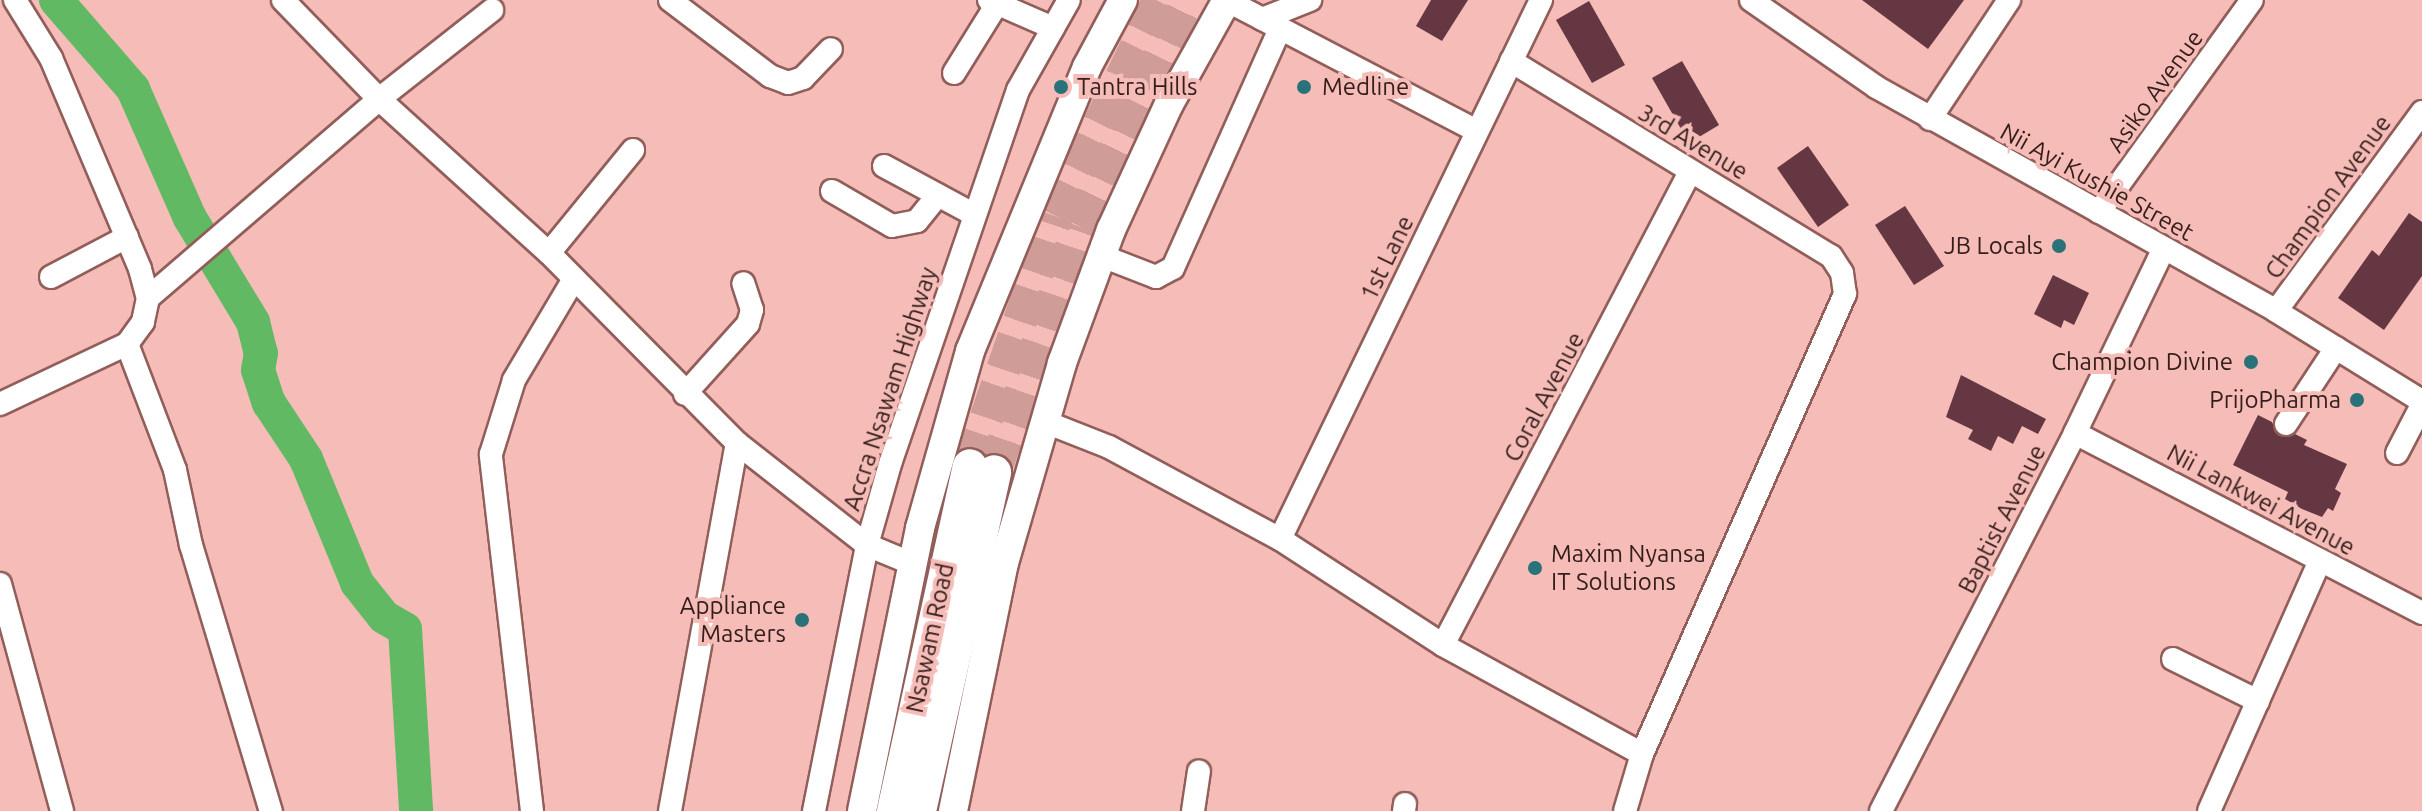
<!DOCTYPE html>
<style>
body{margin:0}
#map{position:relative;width:2422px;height:811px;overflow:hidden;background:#f6bcb7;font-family:Ubuntu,sans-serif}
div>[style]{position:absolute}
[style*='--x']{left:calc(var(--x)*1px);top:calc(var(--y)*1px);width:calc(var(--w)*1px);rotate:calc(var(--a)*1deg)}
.river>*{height:34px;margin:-17px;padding:0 17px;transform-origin:17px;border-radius:17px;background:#62b964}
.building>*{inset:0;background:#653743}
.highway-tunnel>*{height:34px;margin-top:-17px;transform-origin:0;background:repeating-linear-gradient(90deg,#cf9c98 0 34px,transparent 0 51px)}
.roads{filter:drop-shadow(2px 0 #915e5a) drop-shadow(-2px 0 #915e5a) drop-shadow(0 2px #915e5a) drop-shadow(0 -2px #915e5a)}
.minor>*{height:22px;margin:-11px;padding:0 11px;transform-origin:11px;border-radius:11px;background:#fff}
.major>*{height:28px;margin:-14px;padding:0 14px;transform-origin:14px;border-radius:14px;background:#fff}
.highway>*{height:34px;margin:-17px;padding:0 17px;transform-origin:17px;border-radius:17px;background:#fff}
.dots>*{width:22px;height:22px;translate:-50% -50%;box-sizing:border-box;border:4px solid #f6bcb7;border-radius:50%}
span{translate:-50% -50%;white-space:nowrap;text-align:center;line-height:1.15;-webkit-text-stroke:8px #f6bcb7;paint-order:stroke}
.poi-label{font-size:24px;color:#331e1c}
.left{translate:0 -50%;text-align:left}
.right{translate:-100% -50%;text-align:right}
.street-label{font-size:24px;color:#331e1c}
</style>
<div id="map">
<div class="river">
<i style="--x:56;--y:0;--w:118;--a:49.1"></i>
<i style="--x:133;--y:89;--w:141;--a:66.2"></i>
<i style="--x:190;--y:218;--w:122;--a:58.8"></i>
<i style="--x:253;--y:322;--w:32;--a:76"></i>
<i style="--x:261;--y:353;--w:17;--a:100"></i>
<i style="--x:258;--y:370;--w:35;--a:72"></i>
<i style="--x:269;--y:403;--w:67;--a:56.5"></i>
<i style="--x:306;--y:459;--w:134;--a:67.6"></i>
<i style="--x:357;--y:583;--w:43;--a:51.5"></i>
<i style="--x:384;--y:617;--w:24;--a:30"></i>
<i style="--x:405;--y:629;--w:182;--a:86.5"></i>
</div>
<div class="building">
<i style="clip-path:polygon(1431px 0,1468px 0,1442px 41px,1416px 26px)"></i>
<i style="clip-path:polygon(1862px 0,1964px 0,1928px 49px)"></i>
<i style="clip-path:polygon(1589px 1px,1625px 65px,1592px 83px,1556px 20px)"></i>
<i style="clip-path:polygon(1682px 61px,1719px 125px,1689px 143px,1652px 78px)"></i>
<i style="clip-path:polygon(1808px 146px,1849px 205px,1818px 227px,1777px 168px)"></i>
<i style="clip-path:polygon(1905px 206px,1944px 266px,1914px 285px,1875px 225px)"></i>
<i style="clip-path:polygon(2409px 213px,2422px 222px,2422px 276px,2384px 330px,2338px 298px,2372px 250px,2379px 256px)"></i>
<i style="clip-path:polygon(2053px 275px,2089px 293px,2074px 325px,2064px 320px,2061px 328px,2034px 314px)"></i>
<i style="clip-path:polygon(1961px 375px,2046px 419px,2038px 434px,2022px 426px,2013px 444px,1998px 436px,1991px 451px,1968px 439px,1973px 430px,1946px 417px)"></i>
<i style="clip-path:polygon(2258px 415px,2272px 422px,2279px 436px,2295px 434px,2307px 440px,2304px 445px,2347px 464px,2335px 489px,2341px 493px,2333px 511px,2328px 508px,2322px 517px,2302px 509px,2285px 499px,2288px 492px,2233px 465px)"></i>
</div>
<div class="highway-tunnel">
<i style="--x:970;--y:466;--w:264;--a:-71"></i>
<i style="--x:1056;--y:216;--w:239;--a:-64.5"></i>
<i style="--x:994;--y:472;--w:260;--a:-70.9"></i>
<i style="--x:1079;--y:226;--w:250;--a:-64.5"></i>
</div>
<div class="roads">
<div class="minor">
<i style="--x:15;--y:0;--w:68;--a:58.2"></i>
<i style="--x:51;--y:58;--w:229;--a:67.1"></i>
<i style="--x:140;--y:269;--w:30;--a:75"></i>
<i style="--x:148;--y:298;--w:25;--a:102"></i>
<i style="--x:143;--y:322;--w:27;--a:126"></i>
<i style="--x:127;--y:344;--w:135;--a:69.1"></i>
<i style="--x:175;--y:470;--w:77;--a:78"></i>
<i style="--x:191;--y:545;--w:278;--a:73.3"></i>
<i style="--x:283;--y:0;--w:138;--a:45.9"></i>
<i style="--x:379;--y:99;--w:229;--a:42.2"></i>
<i style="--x:549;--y:253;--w:267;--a:45.3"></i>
<i style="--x:737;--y:443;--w:165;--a:38.1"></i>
<i style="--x:867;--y:545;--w:50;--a:22.4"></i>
<i style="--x:670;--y:0;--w:126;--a:37.2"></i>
<i style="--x:770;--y:76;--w:19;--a:21"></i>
<i style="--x:788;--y:83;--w:16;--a:-18"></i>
<i style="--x:803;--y:78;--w:40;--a:-46"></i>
<i style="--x:989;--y:0;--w:70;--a:23.6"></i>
<i style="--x:1226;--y:0;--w:283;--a:27.6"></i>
<i style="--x:1751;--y:0;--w:152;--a:34.8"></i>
<i style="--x:1876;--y:87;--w:458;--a:29.2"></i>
<i style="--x:2276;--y:311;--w:172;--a:31.7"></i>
<i style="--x:1262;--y:19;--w:52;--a:-21.6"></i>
<i style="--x:1511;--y:61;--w:375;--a:31.4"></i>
<i style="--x:1831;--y:256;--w:20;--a:57"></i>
<i style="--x:1842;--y:273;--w:21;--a:82"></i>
<i style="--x:1845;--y:294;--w:503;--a:113.81"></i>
<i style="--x:1642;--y:754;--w:59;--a:106.6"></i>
<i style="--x:954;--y:73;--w:81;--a:-58.1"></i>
<i style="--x:1930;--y:119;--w:143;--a:-56.4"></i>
<i style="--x:884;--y:166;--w:103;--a:28.3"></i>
<i style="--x:832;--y:191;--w:69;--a:30.3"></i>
<i style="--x:892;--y:226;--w:25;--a:-11"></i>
<i style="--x:917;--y:221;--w:33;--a:-51"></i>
<i style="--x:2099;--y:212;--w:261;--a:-54.2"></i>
<i style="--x:549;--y:253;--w:133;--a:-50.8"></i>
<i style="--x:1102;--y:256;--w:58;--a:21.3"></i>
<i style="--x:1156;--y:277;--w:19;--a:-28"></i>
<i style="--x:1173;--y:268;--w:262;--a:-65.9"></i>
<i style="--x:51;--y:277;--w:86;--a:-27.8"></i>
<i style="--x:148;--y:298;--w:305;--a:-40.7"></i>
<i style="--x:379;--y:99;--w:144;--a:-38.2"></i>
<i style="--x:2276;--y:311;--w:247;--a:-53.7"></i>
<i style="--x:685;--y:394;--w:94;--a:-48"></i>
<i style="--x:748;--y:324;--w:15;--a:-74"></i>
<i style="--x:752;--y:310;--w:28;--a:-108"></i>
<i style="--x:0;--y:404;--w:140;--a:-25.3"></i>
<i style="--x:1043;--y:421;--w:71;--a:21.5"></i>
<i style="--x:1109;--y:447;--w:194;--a:28.3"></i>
<i style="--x:1280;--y:539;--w:194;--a:33"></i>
<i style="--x:1443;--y:645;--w:227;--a:28.7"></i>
<i style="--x:2286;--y:424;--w:91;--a:-56.7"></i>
<i style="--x:2075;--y:433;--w:391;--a:27.4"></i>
<i style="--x:2397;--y:453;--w:54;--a:-62.5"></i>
<i style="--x:1280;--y:539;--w:599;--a:-64.16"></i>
<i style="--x:0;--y:584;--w:235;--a:74.7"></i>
<i style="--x:1443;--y:645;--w:534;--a:-62.43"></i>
<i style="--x:2173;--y:659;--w:95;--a:26.3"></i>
<i style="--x:532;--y:811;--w:359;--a:-96.6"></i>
<i style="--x:491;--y:454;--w:77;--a:-72.7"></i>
<i style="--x:514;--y:380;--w:117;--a:-59.3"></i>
<i style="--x:670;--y:811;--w:374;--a:-79.7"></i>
<i style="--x:814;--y:811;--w:271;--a:-78.7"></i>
<i style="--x:867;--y:545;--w:87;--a:-74.1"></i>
<i style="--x:891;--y:461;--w:392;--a:-71.1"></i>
<i style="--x:1018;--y:90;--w:103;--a:-60.5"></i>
<i style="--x:1193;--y:811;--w:40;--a:-81.5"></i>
<i style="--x:1404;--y:811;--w:7;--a:-82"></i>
<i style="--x:1881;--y:811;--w:425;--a:-62.8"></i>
<i style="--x:2075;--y:433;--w:205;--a:-64.3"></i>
<i style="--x:2209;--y:811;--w:274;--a:-66.1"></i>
</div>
<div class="major">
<i style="--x:862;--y:811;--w:289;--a:-78.4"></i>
<i style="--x:920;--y:528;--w:184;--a:-74.2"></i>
<i style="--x:970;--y:351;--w:307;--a:-67.6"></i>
<i style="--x:1087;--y:67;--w:76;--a:-61.8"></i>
<i style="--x:953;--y:811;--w:253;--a:-78.4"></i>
<i style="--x:1004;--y:563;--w:208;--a:-73.8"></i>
<i style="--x:1062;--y:363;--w:142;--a:-69.8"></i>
<i style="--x:1111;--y:230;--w:139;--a:-65.3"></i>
<i style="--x:1169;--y:104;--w:119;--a:-60.9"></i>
</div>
<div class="highway">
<i style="--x:894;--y:811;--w:353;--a:-77.6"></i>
<i style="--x:919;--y:811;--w:347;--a:-77.5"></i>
</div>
</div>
<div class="dots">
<i style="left:1061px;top:87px;background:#29727a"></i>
<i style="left:1304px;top:87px;background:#29727a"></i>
<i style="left:2059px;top:246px;background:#29727a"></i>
<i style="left:2251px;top:362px;background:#29727a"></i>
<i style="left:2357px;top:400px;background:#29727a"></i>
<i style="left:1535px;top:568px;background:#29727a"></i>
<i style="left:802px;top:620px;background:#29727a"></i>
</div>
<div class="poi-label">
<span class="left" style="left:1077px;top:87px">Tantra Hills</span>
<span class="left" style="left:1322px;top:87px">Medline</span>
<span class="right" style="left:2043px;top:246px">JB Locals</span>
<span class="right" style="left:2233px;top:362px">Champion Divine</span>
<span class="right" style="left:2341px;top:400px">PrijoPharma</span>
<span class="left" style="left:1551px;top:568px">Maxim Nyansa<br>IT Solutions</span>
<span class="right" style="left:786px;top:620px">Appliance<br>Masters</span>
</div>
<div class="street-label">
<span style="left:2155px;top:91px;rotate:-54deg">Asiko Avenue</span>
<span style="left:1693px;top:142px;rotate:31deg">3rd Avenue</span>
<span style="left:2097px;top:182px;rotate:29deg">Nii Ayi Kushie Street</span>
<span style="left:2328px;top:197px;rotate:-54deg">Champion Avenue</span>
<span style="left:1387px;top:258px;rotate:-64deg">1st Lane</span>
<span style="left:890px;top:389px;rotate:-72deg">Accra Nsawam Highway</span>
<span style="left:1544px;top:397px;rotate:-62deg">Coral Avenue</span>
<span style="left:2261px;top:500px;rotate:28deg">Nii Lankwei Avenue</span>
<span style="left:2002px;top:519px;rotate:-63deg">Baptist Avenue</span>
<span style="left:930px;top:638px;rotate:-78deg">Nsawam Road</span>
</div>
</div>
